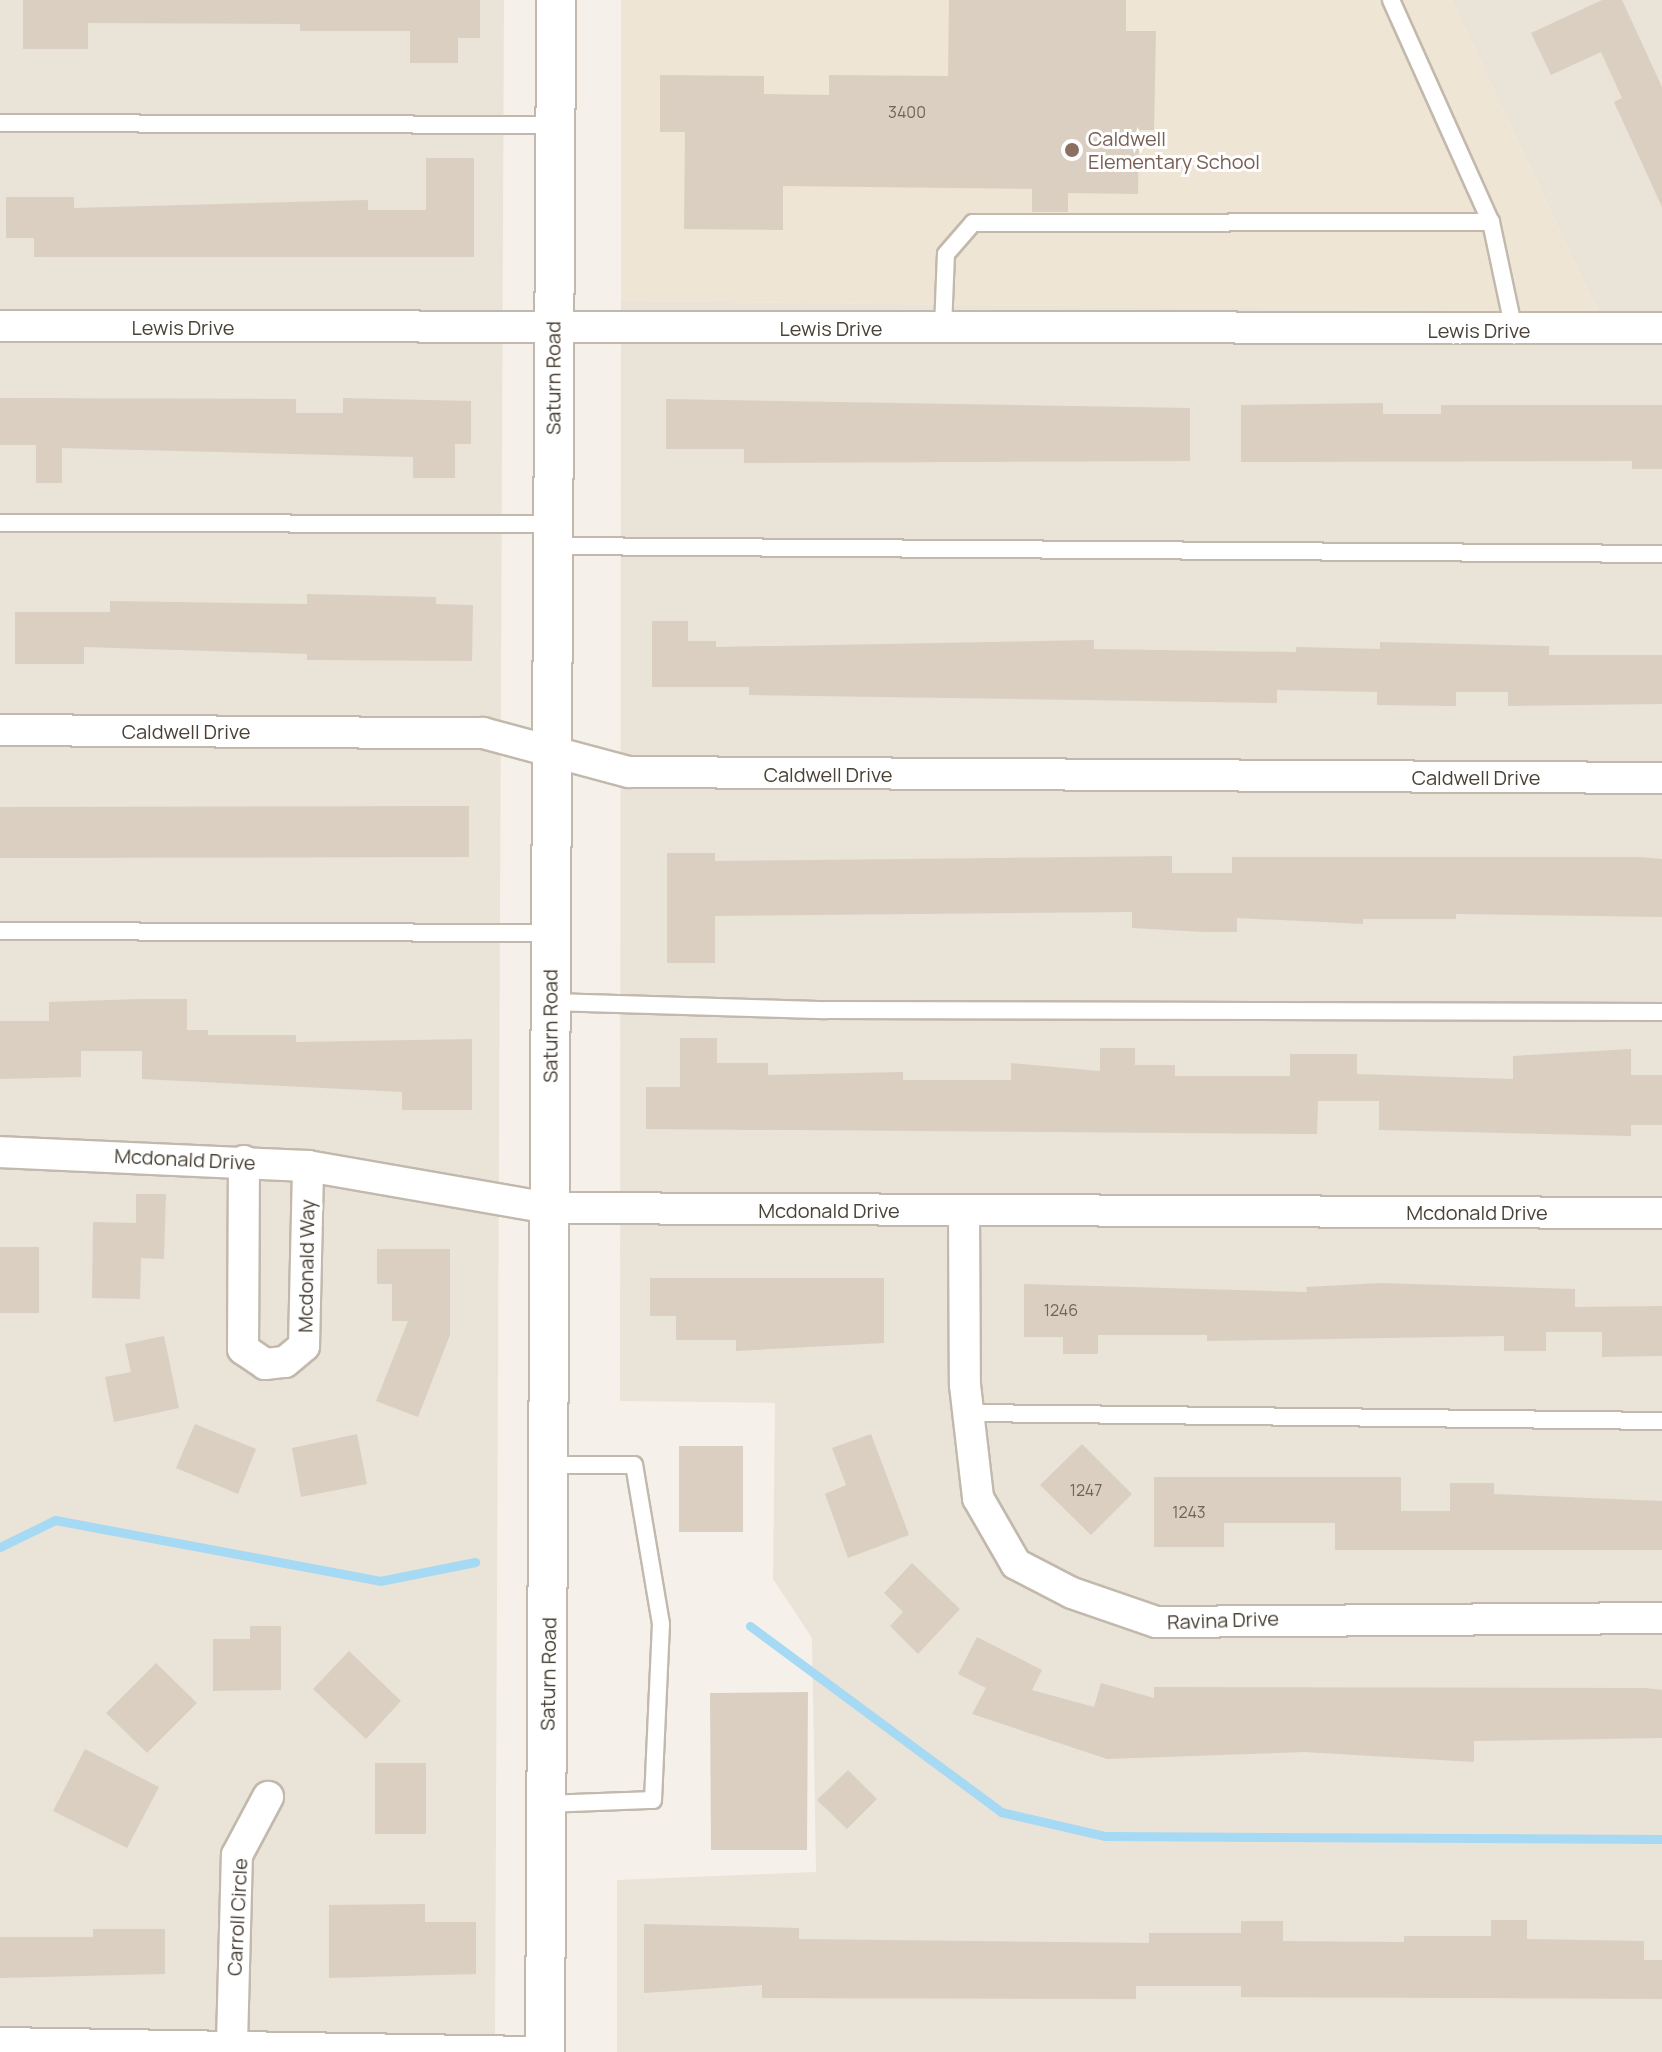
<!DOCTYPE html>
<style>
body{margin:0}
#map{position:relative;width:1662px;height:2052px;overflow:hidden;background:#f5f1ea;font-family:Manrope,sans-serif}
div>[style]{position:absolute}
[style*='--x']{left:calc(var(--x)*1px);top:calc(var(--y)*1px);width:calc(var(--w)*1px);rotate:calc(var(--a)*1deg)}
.residential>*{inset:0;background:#eae3d8}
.education>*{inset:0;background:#efe5d4}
.stream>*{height:9px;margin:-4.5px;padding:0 4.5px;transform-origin:4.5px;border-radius:4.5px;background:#a5d9f4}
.building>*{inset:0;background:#dbcfc2}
.roads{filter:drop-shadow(2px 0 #c2b9ac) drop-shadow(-2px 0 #c2b9ac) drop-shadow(0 2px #c2b9ac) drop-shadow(0 -2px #c2b9ac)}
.service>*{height:16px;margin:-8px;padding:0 8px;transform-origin:8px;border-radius:8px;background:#fff}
.minor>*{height:30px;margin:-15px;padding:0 15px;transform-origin:15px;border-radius:15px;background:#fff}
.tertiary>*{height:38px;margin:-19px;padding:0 19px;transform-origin:19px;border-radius:19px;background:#fff}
.dots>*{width:22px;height:22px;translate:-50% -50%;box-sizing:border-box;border:4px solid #fff;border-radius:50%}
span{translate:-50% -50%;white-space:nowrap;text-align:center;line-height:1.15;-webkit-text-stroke:6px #fff;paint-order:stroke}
.number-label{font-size:16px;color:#6e655a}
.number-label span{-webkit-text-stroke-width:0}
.education-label{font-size:20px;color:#785e54}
.left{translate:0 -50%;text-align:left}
.street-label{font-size:20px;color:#4a4237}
</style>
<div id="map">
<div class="residential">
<i style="clip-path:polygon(0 0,504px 0,495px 2052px,0 2052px)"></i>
<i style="clip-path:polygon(1452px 0,1662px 0,1662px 2052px,617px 2052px,617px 1880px,816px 1872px,812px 1638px,773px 1579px,775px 1403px,620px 1401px,621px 301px,1598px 312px)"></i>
</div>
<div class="education">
<i style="clip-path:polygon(621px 0,1452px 0,1598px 312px,621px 301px)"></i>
</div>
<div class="stream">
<i style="--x:0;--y:1547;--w:61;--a:-26.1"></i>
<i style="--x:55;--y:1520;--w:331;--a:10.6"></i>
<i style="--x:380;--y:1581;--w:97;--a:-11.3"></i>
<i style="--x:750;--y:1626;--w:312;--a:36.5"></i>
<i style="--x:1001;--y:1812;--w:107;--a:13"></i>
<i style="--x:1105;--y:1836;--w:557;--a:0.31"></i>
</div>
<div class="building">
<i style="clip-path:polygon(23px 0,480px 0,480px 38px,458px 38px,458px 63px,410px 63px,410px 31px,300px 31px,300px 24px,88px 23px,88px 49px,23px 49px)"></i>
<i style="clip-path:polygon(949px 0,1126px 0,1126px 31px,1156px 31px,1154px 130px,1139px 130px,1138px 194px,1068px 193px,1068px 212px,1032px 212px,1032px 189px,783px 186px,783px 230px,684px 229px,685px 132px,660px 132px,660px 75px,764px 76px,764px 94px,829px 95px,829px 75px,948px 76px)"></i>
<i style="clip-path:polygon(1602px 0,1622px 0,1662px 87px,1662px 207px,1614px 102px,1622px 98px,1601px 52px,1551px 75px,1531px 33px)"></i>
<i style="clip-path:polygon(426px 158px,474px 158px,474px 257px,34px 257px,34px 238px,6px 238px,6px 197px,74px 197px,74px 208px,368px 200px,368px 210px,426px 210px)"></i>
<i style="clip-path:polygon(0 398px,296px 399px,296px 413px,343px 413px,343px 398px,471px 401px,471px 444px,455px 444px,455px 478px,413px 478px,413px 457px,62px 448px,62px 483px,36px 483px,36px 445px,0 445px)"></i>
<i style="clip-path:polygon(666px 399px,1190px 408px,1190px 461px,744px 463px,744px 449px,666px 449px)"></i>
<i style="clip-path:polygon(1383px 403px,1383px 414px,1441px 414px,1441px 405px,1662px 405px,1662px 469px,1632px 469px,1632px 461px,1241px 462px,1241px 405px)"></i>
<i style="clip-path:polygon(307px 594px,436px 597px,436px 604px,473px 605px,472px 661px,307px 660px,307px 654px,84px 647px,84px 664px,15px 664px,15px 612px,110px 612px,110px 601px,307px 604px)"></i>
<i style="clip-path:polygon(652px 621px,688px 621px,688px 641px,716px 641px,716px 647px,1094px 640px,1094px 649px,1296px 652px,1296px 647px,1380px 649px,1380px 642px,1549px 646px,1549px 655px,1662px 655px,1662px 704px,1508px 706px,1508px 692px,1456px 692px,1456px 706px,1377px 705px,1377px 692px,1277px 690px,1277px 703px,749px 695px,749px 687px,652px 687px)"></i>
<i style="clip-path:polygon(469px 806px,469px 857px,0 858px,0 807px)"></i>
<i style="clip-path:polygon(667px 853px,715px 853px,715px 861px,1172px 856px,1172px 873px,1232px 873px,1232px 857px,1640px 857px,1662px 859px,1662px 917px,1456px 914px,1456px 919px,1363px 919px,1363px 924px,1237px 918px,1237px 932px,1204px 932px,1132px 928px,1132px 912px,715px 916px,715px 963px,667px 963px)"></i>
<i style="clip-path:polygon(142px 999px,187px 999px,187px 1030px,208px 1030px,208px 1035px,296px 1035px,296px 1042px,472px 1039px,472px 1110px,402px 1110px,402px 1092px,142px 1079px,142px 1051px,81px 1051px,81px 1077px,0 1079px,0 1021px,49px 1021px,49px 1002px)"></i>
<i style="clip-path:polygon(680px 1038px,717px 1038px,717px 1063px,768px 1063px,768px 1075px,903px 1072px,903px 1080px,1011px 1080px,1011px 1063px,1100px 1071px,1100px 1048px,1135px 1048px,1135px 1065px,1175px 1065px,1175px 1076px,1290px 1076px,1290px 1054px,1357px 1054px,1357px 1074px,1513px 1079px,1513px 1056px,1631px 1049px,1631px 1075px,1662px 1075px,1662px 1125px,1631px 1125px,1631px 1136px,1379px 1130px,1379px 1101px,1318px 1101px,1317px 1134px,646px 1129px,646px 1087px,680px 1087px)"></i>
<i style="clip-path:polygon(136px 1194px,166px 1194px,164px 1259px,141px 1258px,140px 1299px,92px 1298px,93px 1222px,136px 1223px)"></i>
<i style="clip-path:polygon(0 1247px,39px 1247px,39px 1313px,0 1313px)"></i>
<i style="clip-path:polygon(377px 1249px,450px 1249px,450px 1335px,418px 1417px,376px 1401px,408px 1321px,392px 1321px,392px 1284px,377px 1284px)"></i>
<i style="clip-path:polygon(650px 1278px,884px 1278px,884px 1343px,736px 1351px,736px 1340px,676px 1340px,676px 1316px,650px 1316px)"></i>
<i style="clip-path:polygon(1380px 1283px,1575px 1289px,1575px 1307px,1662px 1306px,1662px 1356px,1602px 1357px,1602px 1332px,1546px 1332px,1546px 1351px,1504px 1351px,1504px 1336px,1207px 1341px,1207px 1335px,1098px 1335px,1098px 1354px,1063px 1354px,1063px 1337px,1024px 1337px,1024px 1284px,1307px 1292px,1306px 1287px)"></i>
<i style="clip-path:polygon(164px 1336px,179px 1408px,114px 1422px,105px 1377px,131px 1372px,125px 1344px)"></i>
<i style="clip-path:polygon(195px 1424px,256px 1449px,238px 1494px,176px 1468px)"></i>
<i style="clip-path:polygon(357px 1434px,367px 1484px,301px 1497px,292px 1448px)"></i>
<i style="clip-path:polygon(871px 1434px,909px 1535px,848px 1558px,825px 1494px,846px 1485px,832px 1448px)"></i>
<i style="clip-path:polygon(1082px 1444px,1132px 1494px,1091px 1535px,1040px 1485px)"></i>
<i style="clip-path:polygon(679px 1446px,743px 1446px,743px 1532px,679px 1532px)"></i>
<i style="clip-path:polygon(1154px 1477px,1401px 1477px,1401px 1511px,1450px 1511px,1450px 1483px,1494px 1483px,1494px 1494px,1662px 1501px,1662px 1550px,1335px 1550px,1335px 1523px,1224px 1523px,1224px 1547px,1154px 1547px)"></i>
<i style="clip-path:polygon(912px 1563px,960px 1609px,918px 1654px,890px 1626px,903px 1612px,884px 1593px)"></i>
<i style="clip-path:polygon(250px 1626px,281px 1626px,281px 1690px,213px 1691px,213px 1639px,250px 1639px)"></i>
<i style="clip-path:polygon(977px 1637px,1042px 1670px,1032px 1690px,1094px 1707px,1101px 1683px,1154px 1698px,1154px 1687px,1646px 1688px,1662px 1690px,1662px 1738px,1474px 1741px,1474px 1762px,1304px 1752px,1107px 1759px,972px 1714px,986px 1688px,958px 1674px)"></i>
<i style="clip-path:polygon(349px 1651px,401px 1701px,366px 1739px,313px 1689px)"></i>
<i style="clip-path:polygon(156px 1663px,197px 1703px,147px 1753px,106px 1713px)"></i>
<i style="clip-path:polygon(808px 1692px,807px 1850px,711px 1850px,710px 1693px)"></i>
<i style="clip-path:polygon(85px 1749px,159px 1787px,127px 1848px,53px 1811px)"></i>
<i style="clip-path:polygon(375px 1763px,426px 1763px,426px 1834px,375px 1834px)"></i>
<i style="clip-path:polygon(848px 1770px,877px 1799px,847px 1829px,817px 1800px)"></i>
<i style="clip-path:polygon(425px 1904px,425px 1922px,476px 1922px,476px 1974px,329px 1978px,329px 1905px)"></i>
<i style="clip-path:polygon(1491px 1920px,1527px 1920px,1527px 1939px,1644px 1941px,1644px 1960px,1662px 1960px,1662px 1999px,1241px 1997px,1241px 1986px,1136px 1986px,1136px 1999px,762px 1998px,762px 1985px,644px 1993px,644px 1924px,799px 1928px,799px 1939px,1149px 1943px,1149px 1933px,1241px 1933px,1241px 1921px,1283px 1921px,1283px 1941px,1404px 1942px,1404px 1936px,1491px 1936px)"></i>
<i style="clip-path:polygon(93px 1929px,165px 1929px,165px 1974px,0 1978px,0 1937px,93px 1937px)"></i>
</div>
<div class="roads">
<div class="service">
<i style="--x:1391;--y:0;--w:243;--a:65.8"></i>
<i style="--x:0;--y:123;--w:555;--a:0.21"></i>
<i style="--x:943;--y:328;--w:74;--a:-87.7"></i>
<i style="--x:946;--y:254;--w:41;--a:-48.9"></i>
<i style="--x:973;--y:223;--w:518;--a:-0.11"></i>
<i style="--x:1491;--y:222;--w:110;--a:78"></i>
<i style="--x:0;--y:523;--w:552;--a:0.1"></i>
<i style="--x:552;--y:546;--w:1110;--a:0.41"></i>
<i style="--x:0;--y:931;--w:551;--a:0.21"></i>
<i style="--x:551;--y:1002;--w:275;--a:1.7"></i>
<i style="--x:826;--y:1010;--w:836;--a:0.14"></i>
<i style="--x:969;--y:1413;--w:693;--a:0.66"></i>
<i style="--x:547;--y:1804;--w:106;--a:-2.2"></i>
<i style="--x:653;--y:1800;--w:176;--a:-87.4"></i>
<i style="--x:661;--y:1624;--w:161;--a:-99.6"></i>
<i style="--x:634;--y:1465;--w:84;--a:180"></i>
</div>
<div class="minor">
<i style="--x:0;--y:326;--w:1662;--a:0.07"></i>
<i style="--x:0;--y:730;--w:483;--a:0.4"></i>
<i style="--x:483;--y:733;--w:151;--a:15"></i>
<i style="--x:629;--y:772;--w:1033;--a:0.33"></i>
<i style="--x:0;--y:1152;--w:308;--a:2.6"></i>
<i style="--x:308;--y:1166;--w:244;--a:9.9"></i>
<i style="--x:548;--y:1208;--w:1114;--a:0.26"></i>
<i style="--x:244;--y:1161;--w:188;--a:90.3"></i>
<i style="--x:243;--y:1349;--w:27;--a:34"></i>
<i style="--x:265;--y:1364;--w:20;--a:-6"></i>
<i style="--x:285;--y:1362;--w:25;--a:-40"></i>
<i style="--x:304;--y:1346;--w:180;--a:-88.7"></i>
<i style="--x:964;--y:1211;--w:174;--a:89.7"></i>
<i style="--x:965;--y:1385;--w:114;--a:83.4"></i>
<i style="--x:978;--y:1498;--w:76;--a:60.1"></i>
<i style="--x:1016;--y:1564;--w:63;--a:27.4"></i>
<i style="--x:1072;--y:1593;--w:89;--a:19"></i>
<i style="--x:1156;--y:1622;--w:506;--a:-0.45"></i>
<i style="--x:0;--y:2043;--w:529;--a:0.97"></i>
<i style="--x:232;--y:2043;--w:188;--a:-88.5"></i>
<i style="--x:237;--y:1855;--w:66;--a:-61.9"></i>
</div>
<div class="tertiary">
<i style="--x:545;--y:2052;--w:2052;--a:-89.69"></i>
</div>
</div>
<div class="dots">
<i style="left:1072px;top:150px;background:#8d6e63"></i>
</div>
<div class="number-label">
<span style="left:907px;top:112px">3400</span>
<span style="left:1061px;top:1310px">1246</span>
<span style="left:1086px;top:1490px">1247</span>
<span style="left:1189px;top:1512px">1243</span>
</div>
<div class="education-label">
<span class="left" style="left:1088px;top:150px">Caldwell<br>Elementary School</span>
</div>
<div class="street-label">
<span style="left:183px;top:327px">Lewis Drive</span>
<span style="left:831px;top:328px">Lewis Drive</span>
<span style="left:1479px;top:330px">Lewis Drive</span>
<span style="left:553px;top:378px;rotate:-90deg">Saturn Road</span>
<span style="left:186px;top:731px">Caldwell Drive</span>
<span style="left:828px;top:774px">Caldwell Drive</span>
<span style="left:1476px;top:777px">Caldwell Drive</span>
<span style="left:550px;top:1026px;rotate:-90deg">Saturn Road</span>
<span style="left:185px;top:1159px;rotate:3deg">Mcdonald Drive</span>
<span style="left:829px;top:1210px">Mcdonald Drive</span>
<span style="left:1477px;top:1212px">Mcdonald Drive</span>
<span style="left:306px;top:1266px;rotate:-89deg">Mcdonald Way</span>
<span style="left:1223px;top:1620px;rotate:-2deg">Ravina Drive</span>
<span style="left:548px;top:1674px;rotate:-89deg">Saturn Road</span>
<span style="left:237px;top:1917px;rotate:-87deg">Carroll Circle</span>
</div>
</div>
